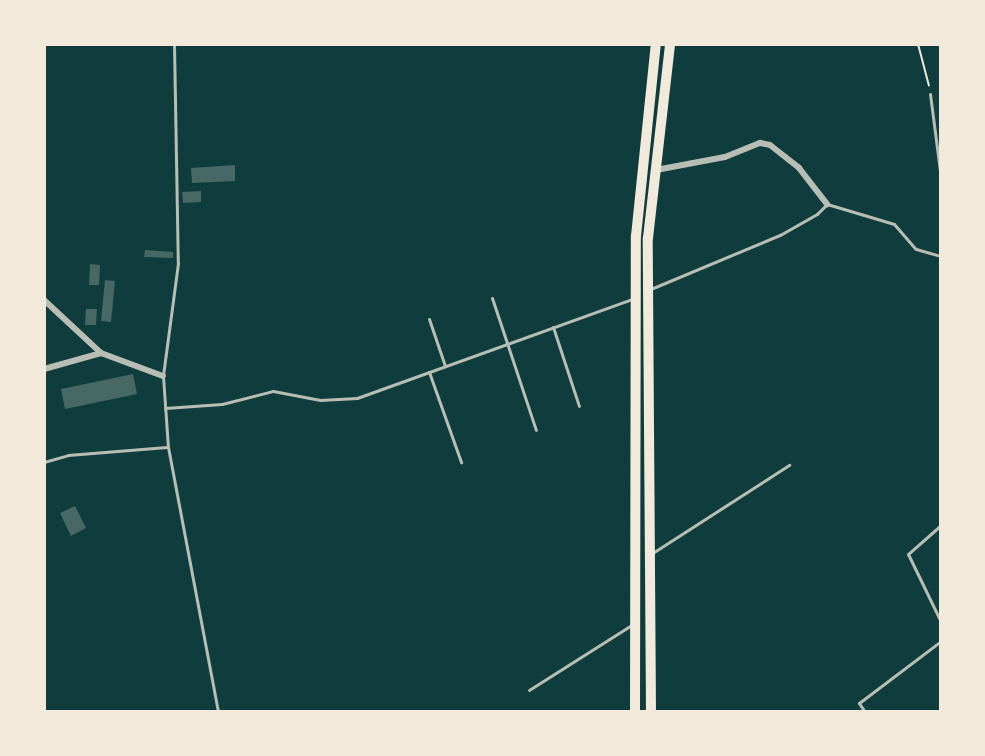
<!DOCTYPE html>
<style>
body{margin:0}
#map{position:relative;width:985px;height:756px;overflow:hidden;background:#0f3d3e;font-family:Mulish,sans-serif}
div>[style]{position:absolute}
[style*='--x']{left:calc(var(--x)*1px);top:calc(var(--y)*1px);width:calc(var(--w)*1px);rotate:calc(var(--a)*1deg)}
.building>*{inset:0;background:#486865}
.path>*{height:2px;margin:-1px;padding:0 1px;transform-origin:1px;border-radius:1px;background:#f1e9da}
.service>*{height:3px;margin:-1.5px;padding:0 1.5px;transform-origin:1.5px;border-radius:1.5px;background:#b8beb3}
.minor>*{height:6px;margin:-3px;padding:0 3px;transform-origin:3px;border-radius:3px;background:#b8beb3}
.primary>*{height:10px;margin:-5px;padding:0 5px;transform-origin:5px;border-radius:5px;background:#f1e9da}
span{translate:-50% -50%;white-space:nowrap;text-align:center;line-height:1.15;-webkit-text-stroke:8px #f1e9da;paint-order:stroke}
.frame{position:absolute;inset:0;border:46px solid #f1e9da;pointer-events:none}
</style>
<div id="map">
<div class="building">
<i style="clip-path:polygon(235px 165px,235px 181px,192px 183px,191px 168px)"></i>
<i style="clip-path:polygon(201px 191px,201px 202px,183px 203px,182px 192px)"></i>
<i style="clip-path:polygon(145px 250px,173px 252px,173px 258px,144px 257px)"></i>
<i style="clip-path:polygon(90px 264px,100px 265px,99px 285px,89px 285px)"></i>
<i style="clip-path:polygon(105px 280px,115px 281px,111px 322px,101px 321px)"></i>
<i style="clip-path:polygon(86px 309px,97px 309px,96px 325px,85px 325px)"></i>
<i style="clip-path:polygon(133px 374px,137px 394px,65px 409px,61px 389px)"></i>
<i style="clip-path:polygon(75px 506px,86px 528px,71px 536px,60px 513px)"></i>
</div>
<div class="path">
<i style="--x:918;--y:44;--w:43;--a:75.3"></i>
</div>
<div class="service">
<i style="--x:174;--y:44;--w:219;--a:89"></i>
<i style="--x:178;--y:263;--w:114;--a:97.6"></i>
<i style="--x:163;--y:376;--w:71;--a:86"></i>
<i style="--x:168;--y:447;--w:270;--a:79.3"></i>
<i style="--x:930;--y:94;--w:86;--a:82.6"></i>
<i style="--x:653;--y:288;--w:138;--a:-22.7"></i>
<i style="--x:780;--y:235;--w:43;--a:-29.6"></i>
<i style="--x:817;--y:214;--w:14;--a:-45"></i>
<i style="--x:827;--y:204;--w:70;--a:16.6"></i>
<i style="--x:894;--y:224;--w:33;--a:49"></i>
<i style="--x:916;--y:249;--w:26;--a:16"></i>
<i style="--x:492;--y:298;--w:139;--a:71.6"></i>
<i style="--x:429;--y:319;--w:50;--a:71.2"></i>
<i style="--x:553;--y:327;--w:83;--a:71.8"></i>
<i style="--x:429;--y:372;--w:96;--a:70.4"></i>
<i style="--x:165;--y:408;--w:57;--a:-4"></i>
<i style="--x:222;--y:404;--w:53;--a:-14.3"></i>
<i style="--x:273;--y:391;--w:48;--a:10.8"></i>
<i style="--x:320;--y:400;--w:37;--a:-3"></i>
<i style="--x:357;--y:398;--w:292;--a:-19.8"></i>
<i style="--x:44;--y:462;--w:25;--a:-16"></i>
<i style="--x:68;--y:455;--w:99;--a:-4.6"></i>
<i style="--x:941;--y:525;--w:44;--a:138.7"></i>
<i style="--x:908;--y:554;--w:76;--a:64.1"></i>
<i style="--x:654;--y:552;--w:161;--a:-32.8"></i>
<i style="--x:529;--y:690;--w:120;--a:-32.4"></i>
<i style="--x:865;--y:712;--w:11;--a:-124"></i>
<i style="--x:859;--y:703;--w:103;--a:-37.1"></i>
</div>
<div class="minor">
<i style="--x:656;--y:170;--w:70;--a:-10.7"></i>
<i style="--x:725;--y:157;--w:38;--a:-22"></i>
<i style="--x:760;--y:143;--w:10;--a:11"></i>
<i style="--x:770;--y:145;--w:37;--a:38"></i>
<i style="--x:799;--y:168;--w:46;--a:52.1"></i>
<i style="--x:44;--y:300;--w:78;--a:42.9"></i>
<i style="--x:101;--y:353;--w:66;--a:20.4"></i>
<i style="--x:44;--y:369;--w:59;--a:-15.7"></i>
</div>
<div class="primary">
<i style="--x:635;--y:712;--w:476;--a:-89.9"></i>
<i style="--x:636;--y:236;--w:193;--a:-84.1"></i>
<i style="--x:651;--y:712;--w:474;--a:-90.4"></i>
<i style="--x:648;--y:238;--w:195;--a:-83.5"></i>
</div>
<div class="frame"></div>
</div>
